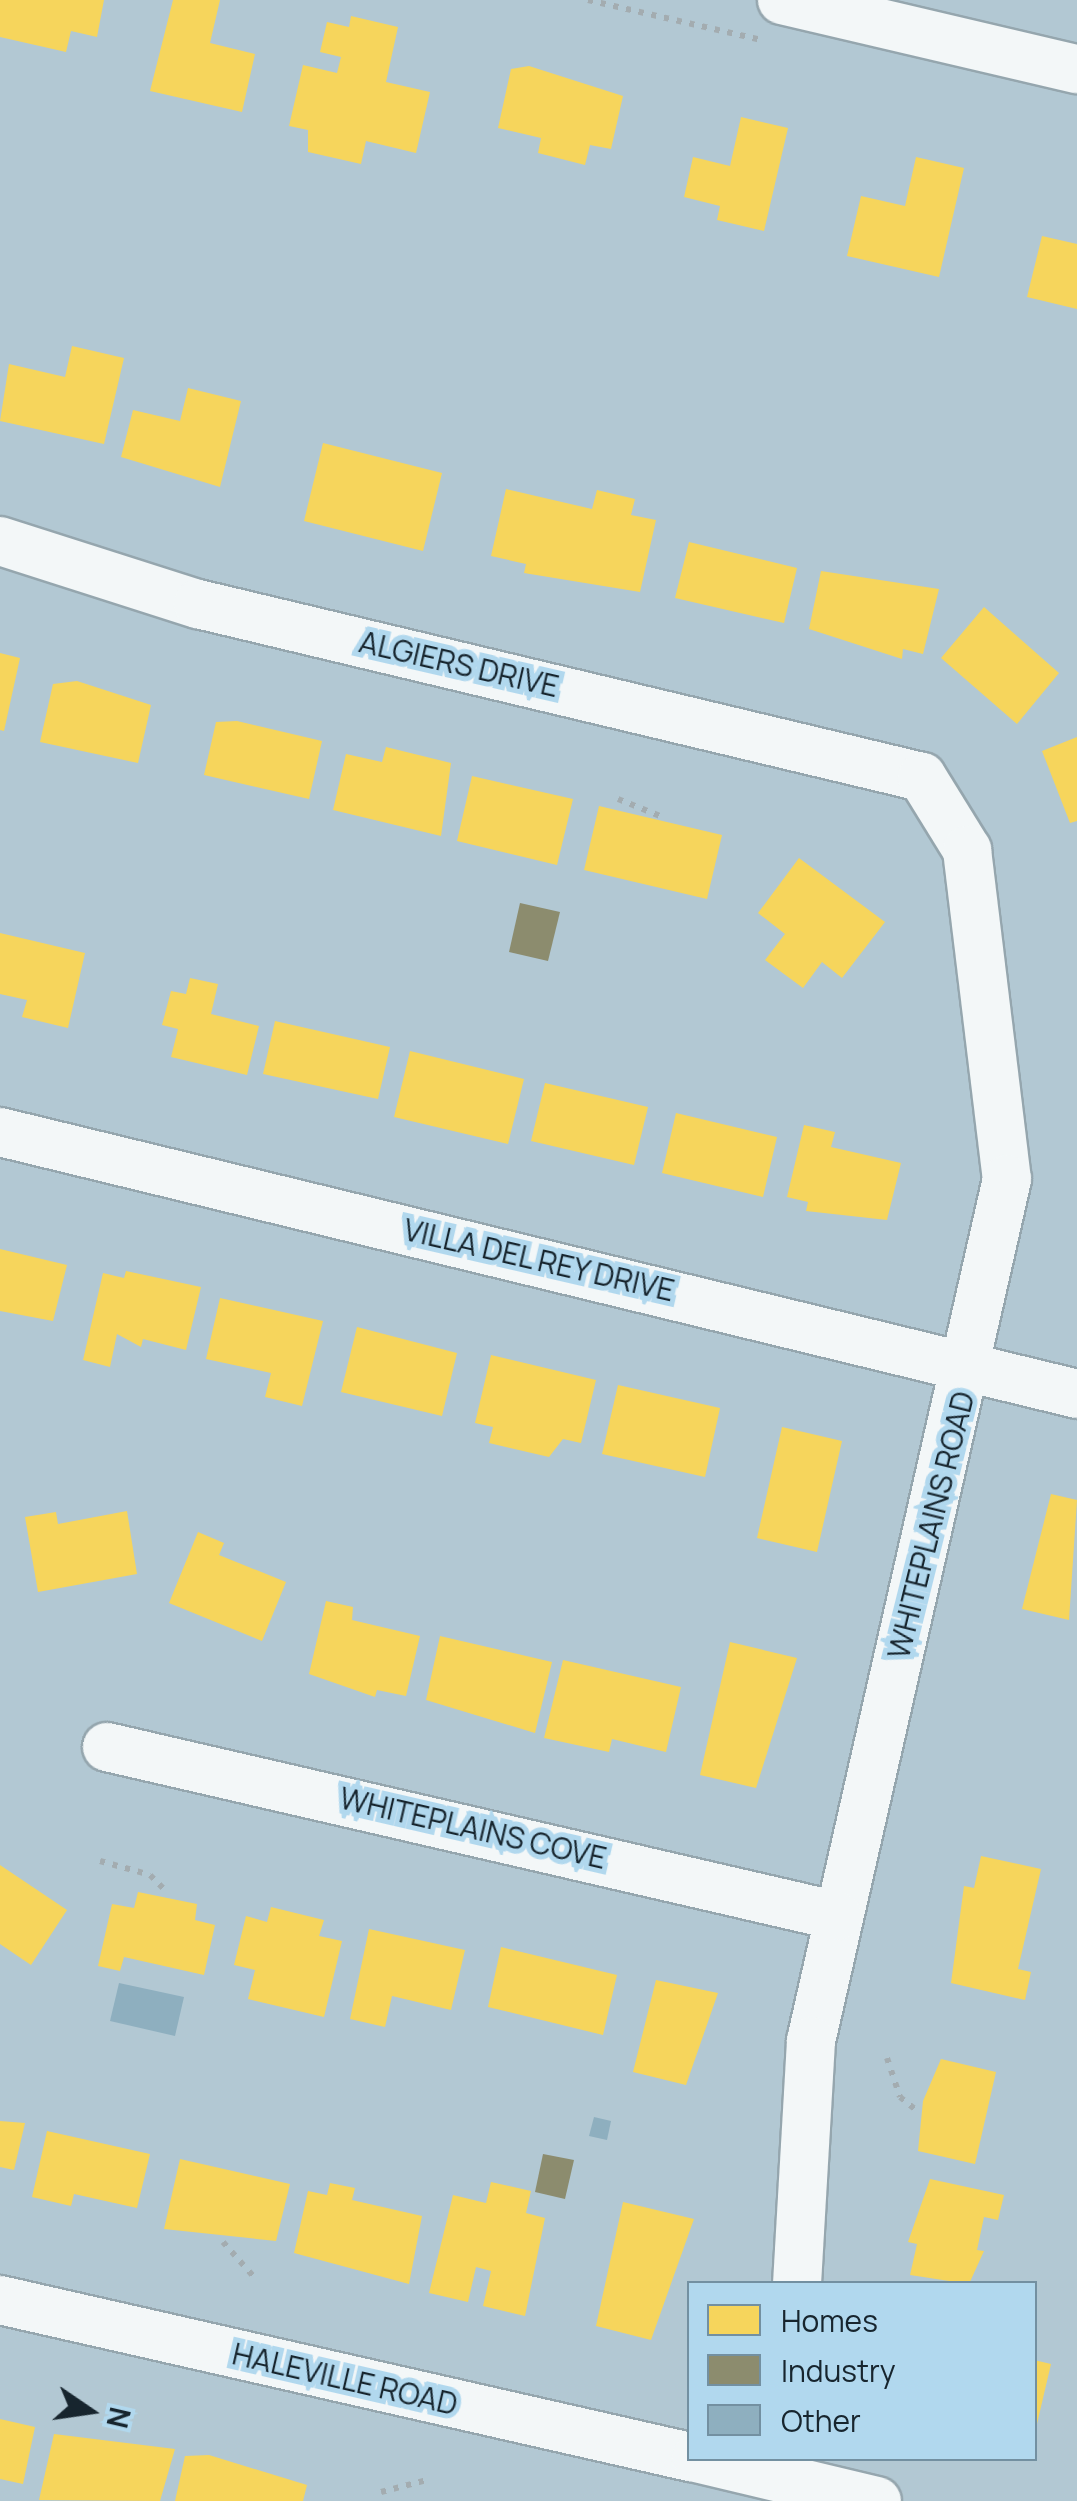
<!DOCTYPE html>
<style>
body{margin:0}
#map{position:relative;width:1077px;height:2501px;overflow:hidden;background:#b2c8d3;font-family:Manrope,sans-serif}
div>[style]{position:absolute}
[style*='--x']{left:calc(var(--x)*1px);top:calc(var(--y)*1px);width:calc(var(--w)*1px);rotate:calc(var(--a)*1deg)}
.homes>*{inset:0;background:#f6d55c}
.industry>*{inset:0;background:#8c8c6e}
.building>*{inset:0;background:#8eafbf}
.path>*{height:6px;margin-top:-3px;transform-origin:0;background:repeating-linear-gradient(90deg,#a3acb0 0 5px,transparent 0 13px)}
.roads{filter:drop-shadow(2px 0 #95a6ae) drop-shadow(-2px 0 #95a6ae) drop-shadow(0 2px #95a6ae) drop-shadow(0 -2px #95a6ae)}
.minor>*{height:48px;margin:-24px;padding:0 24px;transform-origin:24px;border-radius:24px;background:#f3f7f8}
span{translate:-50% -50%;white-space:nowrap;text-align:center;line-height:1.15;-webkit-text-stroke:10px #b1d8ee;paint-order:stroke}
.street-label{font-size:30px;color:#17252e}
.legend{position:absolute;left:687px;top:2281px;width:350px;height:180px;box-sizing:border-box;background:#b1d8ee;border:2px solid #7390a1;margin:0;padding:12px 18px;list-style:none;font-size:30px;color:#17252e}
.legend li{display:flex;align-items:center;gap:20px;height:50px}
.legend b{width:50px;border:2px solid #7390a1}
.north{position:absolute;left:40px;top:2361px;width:100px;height:100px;-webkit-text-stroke:8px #b1d8ee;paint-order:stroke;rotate:103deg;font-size:28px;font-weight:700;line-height:40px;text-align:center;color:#17252e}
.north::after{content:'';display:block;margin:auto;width:35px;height:45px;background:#17252e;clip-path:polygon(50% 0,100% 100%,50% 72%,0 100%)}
</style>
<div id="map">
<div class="homes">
<i style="clip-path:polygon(0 0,104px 0,97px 37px,71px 31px,66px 52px,0 37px)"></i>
<i style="clip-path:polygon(173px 0,220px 0,210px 43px,255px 54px,242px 112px,150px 91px)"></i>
<i style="clip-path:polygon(351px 16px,398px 27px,386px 82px,430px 92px,416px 153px,366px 141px,361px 164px,308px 152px,308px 130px,289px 126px,303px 65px,337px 73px,341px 57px,320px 52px,327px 22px,349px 27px)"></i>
<i style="clip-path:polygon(529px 66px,623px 96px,611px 149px,590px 145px,585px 165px,538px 153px,541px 138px,498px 128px,511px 69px)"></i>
<i style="clip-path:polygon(741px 117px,788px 128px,764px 231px,717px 220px,720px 206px,684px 197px,693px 157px,730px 166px)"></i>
<i style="clip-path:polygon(916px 157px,964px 168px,939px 277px,847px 256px,861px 196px,905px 206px)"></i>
<i style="clip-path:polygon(1042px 236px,1077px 244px,1077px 309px,1027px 297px)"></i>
<i style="clip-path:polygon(72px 346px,124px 358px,104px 444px,0 421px,9px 364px,65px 377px)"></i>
<i style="clip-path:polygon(188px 388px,241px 401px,220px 487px,121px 457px,133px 410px,180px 421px)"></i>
<i style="clip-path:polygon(323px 443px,442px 473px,423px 551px,304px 521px)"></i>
<i style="clip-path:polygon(506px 489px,592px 509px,597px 490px,635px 499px,631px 515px,656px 520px,640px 592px,524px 573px,526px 564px,491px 556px)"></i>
<i style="clip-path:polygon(689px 542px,797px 568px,784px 623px,675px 598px)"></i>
<i style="clip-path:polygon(821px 571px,939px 589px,923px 654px,903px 649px,902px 659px,809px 629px)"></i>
<i style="clip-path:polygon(984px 607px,1059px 673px,1017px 724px,941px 658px)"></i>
<i style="clip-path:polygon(0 653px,20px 658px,4px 731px,0 730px)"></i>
<i style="clip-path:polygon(77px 681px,151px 705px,138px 763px,40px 742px,53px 684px)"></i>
<i style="clip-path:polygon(237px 721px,322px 741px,309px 799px,204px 775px,216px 722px)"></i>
<i style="clip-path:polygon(1077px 737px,1077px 821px,1070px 823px,1042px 751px)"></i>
<i style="clip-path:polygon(386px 747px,451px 763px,441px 836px,333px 810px,346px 754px,382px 762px)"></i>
<i style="clip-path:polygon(472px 776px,573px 799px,557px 865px,457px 841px)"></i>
<i style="clip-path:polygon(599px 806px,722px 835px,707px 899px,584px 870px)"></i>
<i style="clip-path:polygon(799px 858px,885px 922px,842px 978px,822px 962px,803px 988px,765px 960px,785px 934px,758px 913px)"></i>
<i style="clip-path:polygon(0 933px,85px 953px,68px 1028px,22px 1017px,27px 1000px,0 994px)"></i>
<i style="clip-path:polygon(190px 978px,218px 984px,211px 1014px,259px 1026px,247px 1075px,171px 1057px,178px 1029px,162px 1025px,171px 991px,186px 994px)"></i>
<i style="clip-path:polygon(275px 1021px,390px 1047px,378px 1099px,263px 1074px)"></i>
<i style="clip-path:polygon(410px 1051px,524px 1079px,508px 1144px,394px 1117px)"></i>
<i style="clip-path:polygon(545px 1083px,648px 1107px,634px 1165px,531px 1141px)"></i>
<i style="clip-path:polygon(676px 1113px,777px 1137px,763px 1197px,662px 1173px)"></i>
<i style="clip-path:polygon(804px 1125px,835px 1132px,831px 1147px,901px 1163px,887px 1220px,806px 1211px,808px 1202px,787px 1197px)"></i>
<i style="clip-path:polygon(0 1249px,67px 1265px,53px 1321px,0 1311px)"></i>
<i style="clip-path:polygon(126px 1271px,201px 1287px,186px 1350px,143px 1339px,141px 1347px,117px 1334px,110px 1367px,83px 1360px,103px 1273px,124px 1278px)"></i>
<i style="clip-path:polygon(220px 1298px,323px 1321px,302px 1406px,265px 1397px,271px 1373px,206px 1359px)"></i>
<i style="clip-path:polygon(357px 1327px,457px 1353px,442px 1416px,341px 1392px)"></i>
<i style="clip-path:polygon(491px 1355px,596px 1380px,581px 1443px,563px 1439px,549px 1457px,489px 1443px,493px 1427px,475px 1423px)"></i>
<i style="clip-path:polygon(618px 1385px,720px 1408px,705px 1477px,602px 1454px)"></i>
<i style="clip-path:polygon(782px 1427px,842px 1441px,817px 1552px,757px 1538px)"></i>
<i style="clip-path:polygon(1051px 1494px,1077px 1500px,1069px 1620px,1022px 1609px)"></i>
<i style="clip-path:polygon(127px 1511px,137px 1574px,38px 1592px,25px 1517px,56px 1512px,58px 1524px)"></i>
<i style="clip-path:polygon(198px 1532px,224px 1543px,219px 1555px,286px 1582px,262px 1641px,169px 1603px)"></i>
<i style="clip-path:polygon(326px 1601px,353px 1607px,352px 1620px,420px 1636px,406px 1696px,377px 1690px,375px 1697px,309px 1674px)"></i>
<i style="clip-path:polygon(440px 1636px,552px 1662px,535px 1733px,426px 1700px)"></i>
<i style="clip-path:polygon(730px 1642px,797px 1658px,756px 1788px,700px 1775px)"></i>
<i style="clip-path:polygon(563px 1660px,681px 1687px,666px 1752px,612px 1739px,609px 1752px,544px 1738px)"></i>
<i style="clip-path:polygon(981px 1856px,1041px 1869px,1018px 1969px,1031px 1972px,1025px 2000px,951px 1983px,964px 1886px,974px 1888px)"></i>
<i style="clip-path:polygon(0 1865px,67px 1910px,31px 1965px,0 1944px)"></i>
<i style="clip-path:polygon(138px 1892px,197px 1904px,195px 1920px,215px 1925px,204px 1975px,124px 1957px,120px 1971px,98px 1966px,112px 1904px,134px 1908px)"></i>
<i style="clip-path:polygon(271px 1907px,324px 1920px,319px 1936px,342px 1941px,324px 2017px,248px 1999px,255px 1970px,234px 1965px,246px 1916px,267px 1922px)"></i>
<i style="clip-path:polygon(369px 1929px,465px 1950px,451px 2010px,392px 1996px,385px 2027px,350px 2019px)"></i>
<i style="clip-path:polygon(501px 1947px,617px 1975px,603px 2035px,488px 2007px)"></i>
<i style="clip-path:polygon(656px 1980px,718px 1993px,686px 2085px,633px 2072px)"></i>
<i style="clip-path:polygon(941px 2059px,996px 2072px,975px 2164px,918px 2151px,923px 2101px)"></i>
<i style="clip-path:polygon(0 2121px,25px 2123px,14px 2170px,0 2167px)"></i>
<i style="clip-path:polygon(47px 2131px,150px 2154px,137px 2208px,74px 2194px,71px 2206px,32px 2197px)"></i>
<i style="clip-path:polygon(180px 2159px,290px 2184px,276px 2241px,164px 2229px)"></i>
<i style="clip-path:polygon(930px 2179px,1004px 2195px,998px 2220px,984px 2217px,977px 2250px,984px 2251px,969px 2284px,910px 2275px,917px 2244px,908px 2242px)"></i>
<i style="clip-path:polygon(491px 2182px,531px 2191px,526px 2213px,545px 2218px,525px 2316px,483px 2306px,491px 2271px,476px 2267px,468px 2302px,429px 2293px,453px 2195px,486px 2203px)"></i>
<i style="clip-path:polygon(330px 2183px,355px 2188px,352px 2200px,422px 2216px,409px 2284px,294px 2253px,308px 2191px,327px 2195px)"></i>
<i style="clip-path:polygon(623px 2202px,694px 2219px,651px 2340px,596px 2326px)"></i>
<i style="clip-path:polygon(1034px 2360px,1051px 2364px,1036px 2428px,1034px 2427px)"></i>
<i style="clip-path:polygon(0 2419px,35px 2427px,23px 2484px,0 2479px)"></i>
<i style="clip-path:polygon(54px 2434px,175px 2449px,160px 2501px,39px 2500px)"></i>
<i style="clip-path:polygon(209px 2455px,307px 2485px,303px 2501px,175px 2501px,185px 2456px)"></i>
</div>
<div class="industry">
<i style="clip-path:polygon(520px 903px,560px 912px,548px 961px,509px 952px)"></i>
<i style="clip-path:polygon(543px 2154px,574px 2160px,565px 2199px,535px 2192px)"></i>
</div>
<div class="building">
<i style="clip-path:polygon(119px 1983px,184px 1997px,175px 2036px,110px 2021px)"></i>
<i style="clip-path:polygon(594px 2117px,611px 2121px,607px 2140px,589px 2136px)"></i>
</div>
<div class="path">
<i style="--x:588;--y:0;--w:178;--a:13"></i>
<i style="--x:618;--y:799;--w:51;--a:22"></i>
<i style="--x:100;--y:1861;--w:52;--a:15.6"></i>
<i style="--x:150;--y:1875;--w:23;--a:45"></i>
<i style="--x:887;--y:2058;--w:41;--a:71.6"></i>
<i style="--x:900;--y:2097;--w:22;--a:39"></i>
<i style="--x:223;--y:2242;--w:48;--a:48.4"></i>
<i style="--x:381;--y:2492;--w:48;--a:-14.6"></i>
</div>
<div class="roads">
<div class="minor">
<i style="--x:782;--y:0;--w:303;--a:13.2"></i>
<i style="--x:0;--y:541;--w:208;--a:17.7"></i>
<i style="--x:198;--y:604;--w:744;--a:13.44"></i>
<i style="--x:922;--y:777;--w:86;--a:58.3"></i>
<i style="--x:967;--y:850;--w:331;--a:83.1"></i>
<i style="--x:1007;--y:1179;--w:884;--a:102.81"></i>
<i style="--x:811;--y:2041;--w:243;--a:93.3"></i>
<i style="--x:0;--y:1132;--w:1108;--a:13.67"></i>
<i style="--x:107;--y:1747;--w:750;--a:13.02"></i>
<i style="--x:0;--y:2300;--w:708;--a:12.82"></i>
<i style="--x:696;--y:2458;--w:186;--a:13.4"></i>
</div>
</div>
<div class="street-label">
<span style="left:459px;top:664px;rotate:13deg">ALGIERS DRIVE</span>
<span style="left:539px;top:1260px;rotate:13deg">VILLA DEL REY DRIVE</span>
<span style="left:931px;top:1525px;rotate:-76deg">WHITEPLAINS ROAD</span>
<span style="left:473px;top:1828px;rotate:13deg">WHITEPLAINS COVE</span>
<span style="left:345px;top:2379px;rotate:13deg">HALEVILLE ROAD</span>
</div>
<ul class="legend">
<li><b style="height:28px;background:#f6d55c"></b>Homes</li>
<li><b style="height:28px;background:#8c8c6e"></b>Industry</li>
<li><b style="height:28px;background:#8eafbf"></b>Other</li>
</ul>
<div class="north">N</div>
</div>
